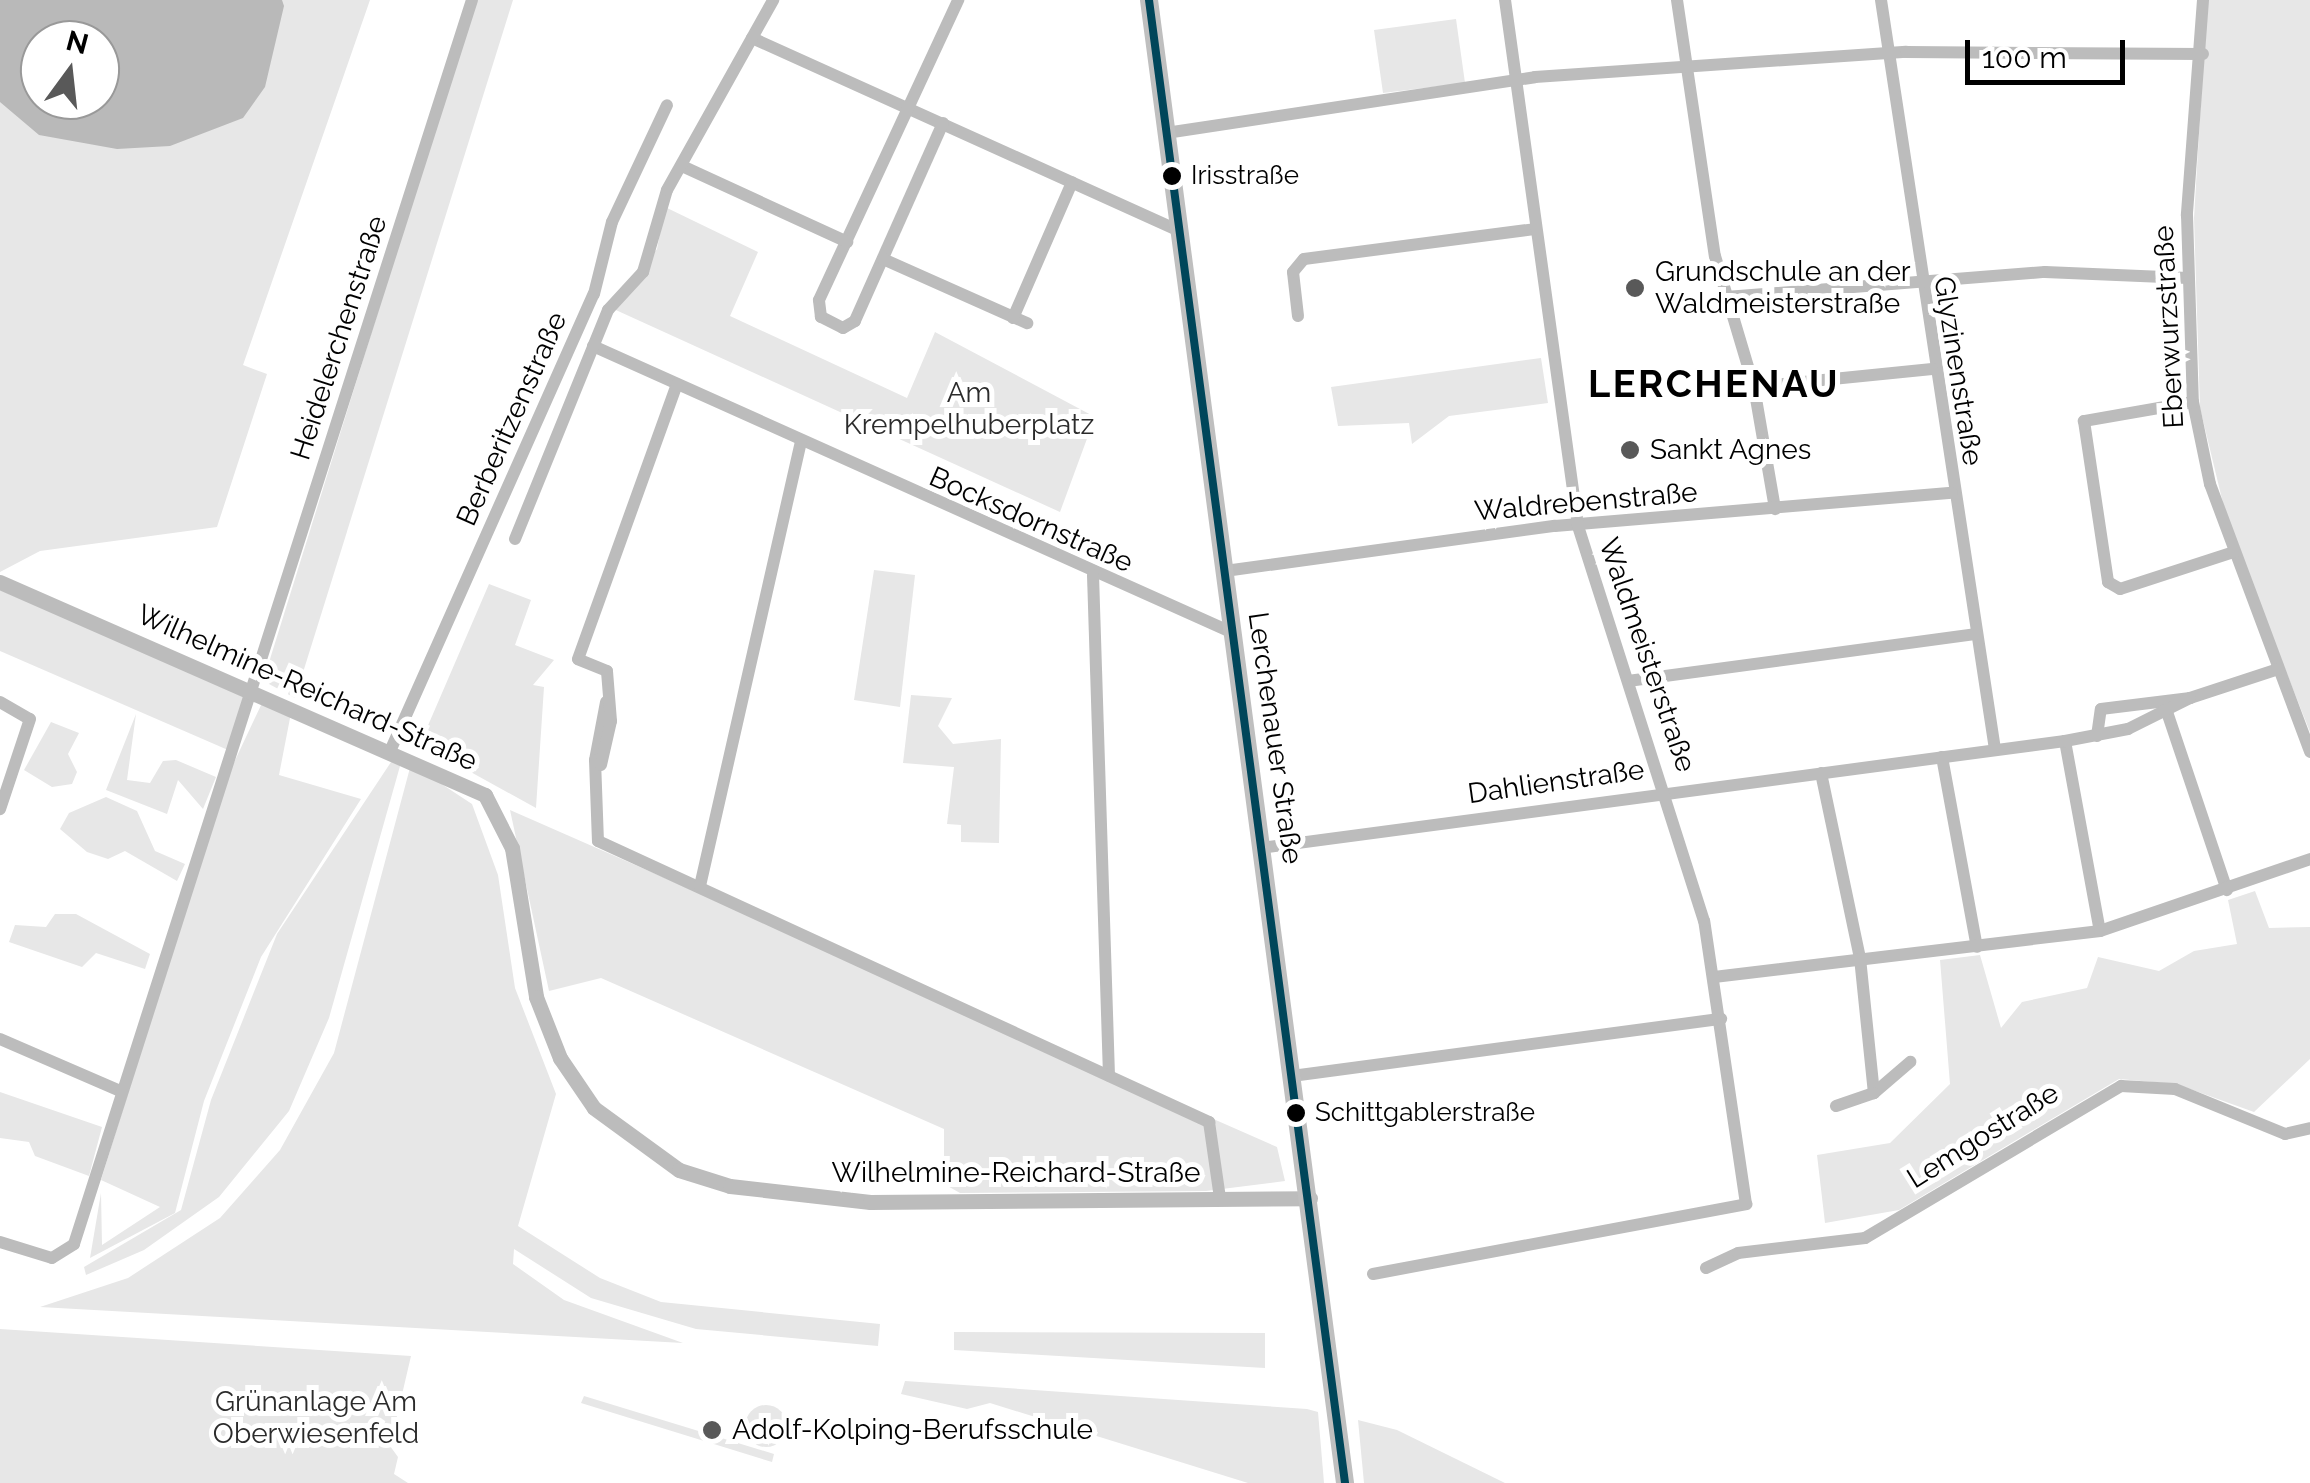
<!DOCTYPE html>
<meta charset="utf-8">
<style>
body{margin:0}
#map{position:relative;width:2310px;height:1483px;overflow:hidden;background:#fff;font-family:Raleway,sans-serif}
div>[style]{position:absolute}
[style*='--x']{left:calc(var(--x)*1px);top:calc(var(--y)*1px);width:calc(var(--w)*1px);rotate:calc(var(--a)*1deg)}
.green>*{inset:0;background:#e7e7e7}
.round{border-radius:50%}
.water>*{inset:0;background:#b9b9b9}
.minor>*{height:12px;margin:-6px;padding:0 6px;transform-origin:6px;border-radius:6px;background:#bcbcbc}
.tertiary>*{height:15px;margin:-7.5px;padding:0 7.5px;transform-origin:7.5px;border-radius:7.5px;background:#bcbcbc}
.secondary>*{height:18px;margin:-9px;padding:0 9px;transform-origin:9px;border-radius:9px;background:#bfbfbf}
.bus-1>*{height:8px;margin:-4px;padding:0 4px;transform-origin:4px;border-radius:4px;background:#00465a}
.dots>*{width:28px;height:28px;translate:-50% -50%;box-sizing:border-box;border:5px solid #fff;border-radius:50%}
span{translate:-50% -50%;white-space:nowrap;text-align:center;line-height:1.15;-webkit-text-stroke:10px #fff;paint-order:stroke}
.bus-label{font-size:26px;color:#000}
.left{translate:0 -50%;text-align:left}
.poi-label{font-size:28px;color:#000}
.street-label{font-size:28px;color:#000}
.park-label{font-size:28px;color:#2b2b2b}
.district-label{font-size:38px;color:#000;font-weight:700;letter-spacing:2.5px}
.north{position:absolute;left:20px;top:20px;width:100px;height:100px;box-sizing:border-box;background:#fff;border:2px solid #999;border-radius:50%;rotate:15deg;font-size:28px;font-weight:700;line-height:40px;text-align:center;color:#000}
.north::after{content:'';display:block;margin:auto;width:35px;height:45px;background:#595959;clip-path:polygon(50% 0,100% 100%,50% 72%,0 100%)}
.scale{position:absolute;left:1965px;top:40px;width:160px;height:45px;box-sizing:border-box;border:5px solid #000;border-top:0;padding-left:12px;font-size:30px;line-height:35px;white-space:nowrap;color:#000;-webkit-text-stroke:8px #fff;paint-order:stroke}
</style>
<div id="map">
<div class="green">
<i style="clip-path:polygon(evenodd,0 0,370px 0,243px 365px,267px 374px,217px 527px,40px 551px,0 572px,0 0,40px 40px,100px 40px,100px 100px,40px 100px,40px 40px)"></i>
<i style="clip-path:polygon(475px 0,513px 0,295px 698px,269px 684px,266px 672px)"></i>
<i style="clip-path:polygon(2207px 0,2310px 0,2310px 732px,2229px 528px,2200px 408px,2194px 218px)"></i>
<i style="clip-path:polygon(1456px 19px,1465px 83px,1383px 93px,1374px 30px)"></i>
<i style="clip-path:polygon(665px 207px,758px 252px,730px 316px,907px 398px,935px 332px,1095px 417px,1060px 512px,607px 306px,657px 249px)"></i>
<i style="clip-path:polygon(1541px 358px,1548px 403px,1449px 416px,1412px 444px,1409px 423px,1338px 426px,1331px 387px)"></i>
<i style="clip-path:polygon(874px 570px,915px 575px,900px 707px,854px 700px)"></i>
<i style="clip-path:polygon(489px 584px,531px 600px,515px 645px,554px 660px,533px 685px,544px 687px,536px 808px,420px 744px)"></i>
<i style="clip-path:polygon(0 590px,250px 697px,228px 750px,0 651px)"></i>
<i style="clip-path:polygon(911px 695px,952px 698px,938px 726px,953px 744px,1001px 739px,999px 843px,961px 842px,961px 825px,947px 824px,954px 767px,903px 763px)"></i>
<i style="clip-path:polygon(263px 701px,291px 713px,279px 775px,361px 799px,261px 957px,204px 1101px,175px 1213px,90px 1258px,101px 1193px,102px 1245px,160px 1207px,101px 1180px,222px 788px)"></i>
<i style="clip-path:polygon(136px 714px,127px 780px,150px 783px,163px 761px,176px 760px,216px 777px,203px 809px,178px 780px,167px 814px,106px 790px)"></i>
<i style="clip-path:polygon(51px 722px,79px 733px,68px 754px,77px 772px,72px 784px,52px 787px,24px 770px)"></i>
<i style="clip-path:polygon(395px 756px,402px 759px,329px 1018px,289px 1111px,219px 1197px,144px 1250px,86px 1275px,84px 1267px,181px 1210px,211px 1100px,277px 934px)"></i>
<i style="clip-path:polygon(411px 764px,472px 804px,498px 875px,515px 988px,556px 1094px,518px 1226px,600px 1278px,661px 1302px,880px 1324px,878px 1346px,696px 1329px,591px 1298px,514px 1249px,513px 1264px,564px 1300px,683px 1343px,40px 1307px,128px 1278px,220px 1218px,280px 1150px,334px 1053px)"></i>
<i style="clip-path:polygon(106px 797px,137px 811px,155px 851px,185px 864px,177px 881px,125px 851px,108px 859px,87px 852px,60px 829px,69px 813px)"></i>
<i style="clip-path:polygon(510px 810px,1277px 1147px,1285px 1181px,1206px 1191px,960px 1193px,944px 1184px,944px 1129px,601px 978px,549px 991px)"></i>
<i style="clip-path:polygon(2255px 891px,2269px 928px,2310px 927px,2310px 1059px,2254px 1112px,2176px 1084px,2119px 1079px,1899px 1210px,1825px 1223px,1817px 1155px,1890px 1143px,1950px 1084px,1940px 960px,1980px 955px,2001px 1028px,2022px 1002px,2087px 988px,2098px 957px,2159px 971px,2194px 951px,2237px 944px,2228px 900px)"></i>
<i style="clip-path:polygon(55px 914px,76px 914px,150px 954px,145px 969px,96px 953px,82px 967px,9px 942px,15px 925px,46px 927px)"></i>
<i style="clip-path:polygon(0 1092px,102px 1127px,89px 1176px,35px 1156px,29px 1142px,0 1138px)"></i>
<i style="clip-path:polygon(0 1329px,411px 1356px,390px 1446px,398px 1457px,394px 1474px,408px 1483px,0 1483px)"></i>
<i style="clip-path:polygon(954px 1332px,1265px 1333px,1265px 1368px,954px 1350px)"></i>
<i style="clip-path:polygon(905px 1381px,1307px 1409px,1318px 1412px,1324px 1483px,1248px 1483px,990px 1403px,967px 1409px,901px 1394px)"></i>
<i style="clip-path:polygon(584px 1396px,774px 1454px,772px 1462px,581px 1403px)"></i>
<i class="round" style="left:745px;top:1405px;width:42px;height:42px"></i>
<i style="clip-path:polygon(1358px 1420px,1397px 1430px,1505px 1483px,1364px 1483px)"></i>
</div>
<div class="water">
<i style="clip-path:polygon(evenodd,0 0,282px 0,284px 6px,265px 87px,243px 118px,170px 146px,117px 149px,39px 135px,0 102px,0 0,40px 40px,100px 40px,100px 100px,40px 100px,40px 40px)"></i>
</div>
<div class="minor">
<i style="--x:1677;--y:0;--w:259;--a:81.6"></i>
<i style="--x:1715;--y:256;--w:137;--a:73.4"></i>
<i style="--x:1754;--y:387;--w:124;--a:80.2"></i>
<i style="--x:1881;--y:0;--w:758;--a:81.35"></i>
<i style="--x:2203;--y:0;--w:216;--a:94.3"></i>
<i style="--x:2187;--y:215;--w:187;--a:88.2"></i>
<i style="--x:2193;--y:402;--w:84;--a:78.3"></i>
<i style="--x:2210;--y:484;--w:286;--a:69.5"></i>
<i style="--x:752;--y:38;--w:469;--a:24.3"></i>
<i style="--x:943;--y:123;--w:217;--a:114"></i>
<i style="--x:855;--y:321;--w:14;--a:150"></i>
<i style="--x:843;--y:328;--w:25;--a:-153"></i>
<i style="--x:821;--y:317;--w:17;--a:-97"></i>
<i style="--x:819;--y:300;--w:331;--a:-65.1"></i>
<i style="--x:1166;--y:133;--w:373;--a:-8.6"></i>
<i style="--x:1535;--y:77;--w:372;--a:-3.9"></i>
<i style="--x:1906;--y:52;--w:297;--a:0.4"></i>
<i style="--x:682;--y:166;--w:182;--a:24.7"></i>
<i style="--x:883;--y:259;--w:158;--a:24"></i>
<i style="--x:1726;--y:297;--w:320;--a:-4.5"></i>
<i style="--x:2045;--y:272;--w:143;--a:2.4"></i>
<i style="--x:1298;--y:316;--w:44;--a:-96.5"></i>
<i style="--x:1293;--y:272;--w:17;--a:-50"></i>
<i style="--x:1304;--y:259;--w:234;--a:-7.4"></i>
<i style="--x:1013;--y:318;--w:148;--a:-66.5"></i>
<i style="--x:593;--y:346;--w:701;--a:24.15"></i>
<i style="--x:1754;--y:387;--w:179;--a:-5.8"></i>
<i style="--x:2193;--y:402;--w:111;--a:170.1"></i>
<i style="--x:2084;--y:421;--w:163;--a:81.5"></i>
<i style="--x:2108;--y:582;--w:14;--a:30"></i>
<i style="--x:2120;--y:589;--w:120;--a:-18"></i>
<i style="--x:515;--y:539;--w:247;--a:-67.9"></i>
<i style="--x:608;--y:310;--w:52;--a:-47.4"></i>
<i style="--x:643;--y:272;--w:85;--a:-73.7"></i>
<i style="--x:667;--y:190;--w:218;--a:-60.8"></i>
<i style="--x:1225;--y:571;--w:333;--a:-7.8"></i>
<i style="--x:1555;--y:526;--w:398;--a:-4.8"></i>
<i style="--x:1093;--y:575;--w:501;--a:88.17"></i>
<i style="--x:1628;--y:681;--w:350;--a:-7.7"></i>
<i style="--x:0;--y:702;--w:34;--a:30"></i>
<i style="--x:30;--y:719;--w:95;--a:108.4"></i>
<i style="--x:606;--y:702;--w:59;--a:100.7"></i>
<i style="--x:595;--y:760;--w:81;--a:87.9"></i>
<i style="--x:598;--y:841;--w:673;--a:24.7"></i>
<i style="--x:1209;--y:1122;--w:77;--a:81.8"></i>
<i style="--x:2167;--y:712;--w:188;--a:71.4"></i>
<i style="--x:2097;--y:736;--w:27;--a:-82"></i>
<i style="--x:2101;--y:709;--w:90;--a:-7"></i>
<i style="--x:2190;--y:698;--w:93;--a:-18.2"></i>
<i style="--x:2065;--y:741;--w:193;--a:79.6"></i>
<i style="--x:391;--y:749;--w:498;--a:-66"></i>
<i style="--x:594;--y:294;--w:74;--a:-76"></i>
<i style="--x:612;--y:222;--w:129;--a:-64.8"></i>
<i style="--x:1942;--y:757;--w:193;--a:79.6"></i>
<i style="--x:601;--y:765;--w:45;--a:-77.2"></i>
<i style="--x:611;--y:721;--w:50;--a:-94.6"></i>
<i style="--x:607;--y:671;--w:31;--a:-158"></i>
<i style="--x:578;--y:659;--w:292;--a:-70.2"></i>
<i style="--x:1821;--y:773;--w:189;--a:78.1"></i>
<i style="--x:1860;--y:958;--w:136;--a:84.1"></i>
<i style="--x:1874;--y:1093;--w:48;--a:-40.7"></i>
<i style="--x:1261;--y:848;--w:811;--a:-7.58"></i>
<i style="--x:2065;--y:741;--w:64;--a:-10.8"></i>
<i style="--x:2128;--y:729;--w:69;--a:-26.6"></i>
<i style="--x:700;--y:886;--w:456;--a:-77.2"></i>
<i style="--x:1714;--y:977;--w:389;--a:-6.8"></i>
<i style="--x:2100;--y:931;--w:222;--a:-18.9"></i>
<i style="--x:0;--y:1039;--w:131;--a:23.4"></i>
<i style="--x:1292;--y:1076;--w:433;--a:-7.6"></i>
<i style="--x:1836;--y:1106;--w:40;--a:-18.9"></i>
<i style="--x:0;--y:1242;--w:54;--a:17.1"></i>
<i style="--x:52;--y:1258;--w:26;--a:-32"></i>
<i style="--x:74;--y:1244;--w:1306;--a:-72.26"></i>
<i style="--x:1706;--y:1268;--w:35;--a:-25"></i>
<i style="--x:1738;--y:1253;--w:128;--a:-6.7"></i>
<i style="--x:1865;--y:1238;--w:298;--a:-30.7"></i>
<i style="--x:2121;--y:1086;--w:54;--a:3.2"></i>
<i style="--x:2175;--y:1089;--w:119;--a:22.2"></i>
<i style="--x:2285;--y:1134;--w:26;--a:-13"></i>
<i style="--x:1373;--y:1274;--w:380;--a:-10.6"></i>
<i style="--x:1746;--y:1204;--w:286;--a:-98.4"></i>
<i style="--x:1704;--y:921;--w:415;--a:-107.7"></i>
<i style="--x:1578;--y:526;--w:531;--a:-97.9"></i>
</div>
<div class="tertiary">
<i style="--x:0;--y:582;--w:530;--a:23.71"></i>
<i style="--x:485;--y:795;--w:59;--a:63"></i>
<i style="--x:512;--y:848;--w:151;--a:80.8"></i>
<i style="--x:536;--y:997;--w:66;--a:68.5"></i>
<i style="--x:560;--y:1058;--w:60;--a:55.8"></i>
<i style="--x:594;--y:1108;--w:105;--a:36.1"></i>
<i style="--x:679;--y:1170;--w:53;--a:17.4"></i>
<i style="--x:730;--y:1186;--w:141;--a:6.5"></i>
<i style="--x:870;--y:1202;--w:440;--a:-0.5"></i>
</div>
<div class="secondary">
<i style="--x:1149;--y:0;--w:1496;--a:82.47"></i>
</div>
<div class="bus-1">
<i style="--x:1149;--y:0;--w:1496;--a:82.47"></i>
</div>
<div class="dots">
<i style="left:1172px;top:176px;background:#000"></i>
<i style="left:1635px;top:288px;background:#595959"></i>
<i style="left:1630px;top:450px;background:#595959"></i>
<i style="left:1296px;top:1113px;background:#000"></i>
<i style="left:712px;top:1430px;background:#595959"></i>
</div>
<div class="bus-label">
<span class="left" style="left:1191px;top:176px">Irisstraße</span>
<span class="left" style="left:1315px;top:1113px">Schittgablerstraße</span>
</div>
<div class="poi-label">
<span class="left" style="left:1655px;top:288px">Grundschule an der<br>Waldmeisterstraße</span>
<span class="left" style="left:1650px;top:450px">Sankt Agnes</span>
<span class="left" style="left:732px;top:1430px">Adolf-Kolping-Berufsschule</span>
</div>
<div class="street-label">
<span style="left:2169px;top:327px;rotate:-93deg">Eberwurzstraße</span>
<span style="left:339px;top:338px;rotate:-72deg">Heidelerchenstraße</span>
<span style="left:1958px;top:371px;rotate:81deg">Glyzinenstraße</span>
<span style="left:512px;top:419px;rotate:-66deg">Berberitzenstraße</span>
<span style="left:1586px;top:502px;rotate:-5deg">Waldrebenstraße</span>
<span style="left:1031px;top:520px;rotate:24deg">Bocksdornstraße</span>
<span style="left:1647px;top:655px;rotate:71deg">Waldmeisterstraße</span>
<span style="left:307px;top:688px;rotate:24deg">Wilhelmine-Reichard-Straße</span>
<span style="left:1275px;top:738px;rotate:82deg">Lerchenauer Straße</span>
<span style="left:1556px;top:782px;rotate:-8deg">Dahlienstraße</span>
<span style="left:1983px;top:1136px;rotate:-32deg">Lemgostraße</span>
<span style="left:1016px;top:1173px">Wilhelmine-Reichard-Straße</span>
</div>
<div class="park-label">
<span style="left:969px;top:409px">Am<br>Krempelhuberplatz</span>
<span style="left:316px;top:1418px">Grünanlage Am<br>Oberwiesenfeld</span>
</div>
<div class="district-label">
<span style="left:1714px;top:384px">LERCHENAU</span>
</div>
<div class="north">N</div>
<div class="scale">100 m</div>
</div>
